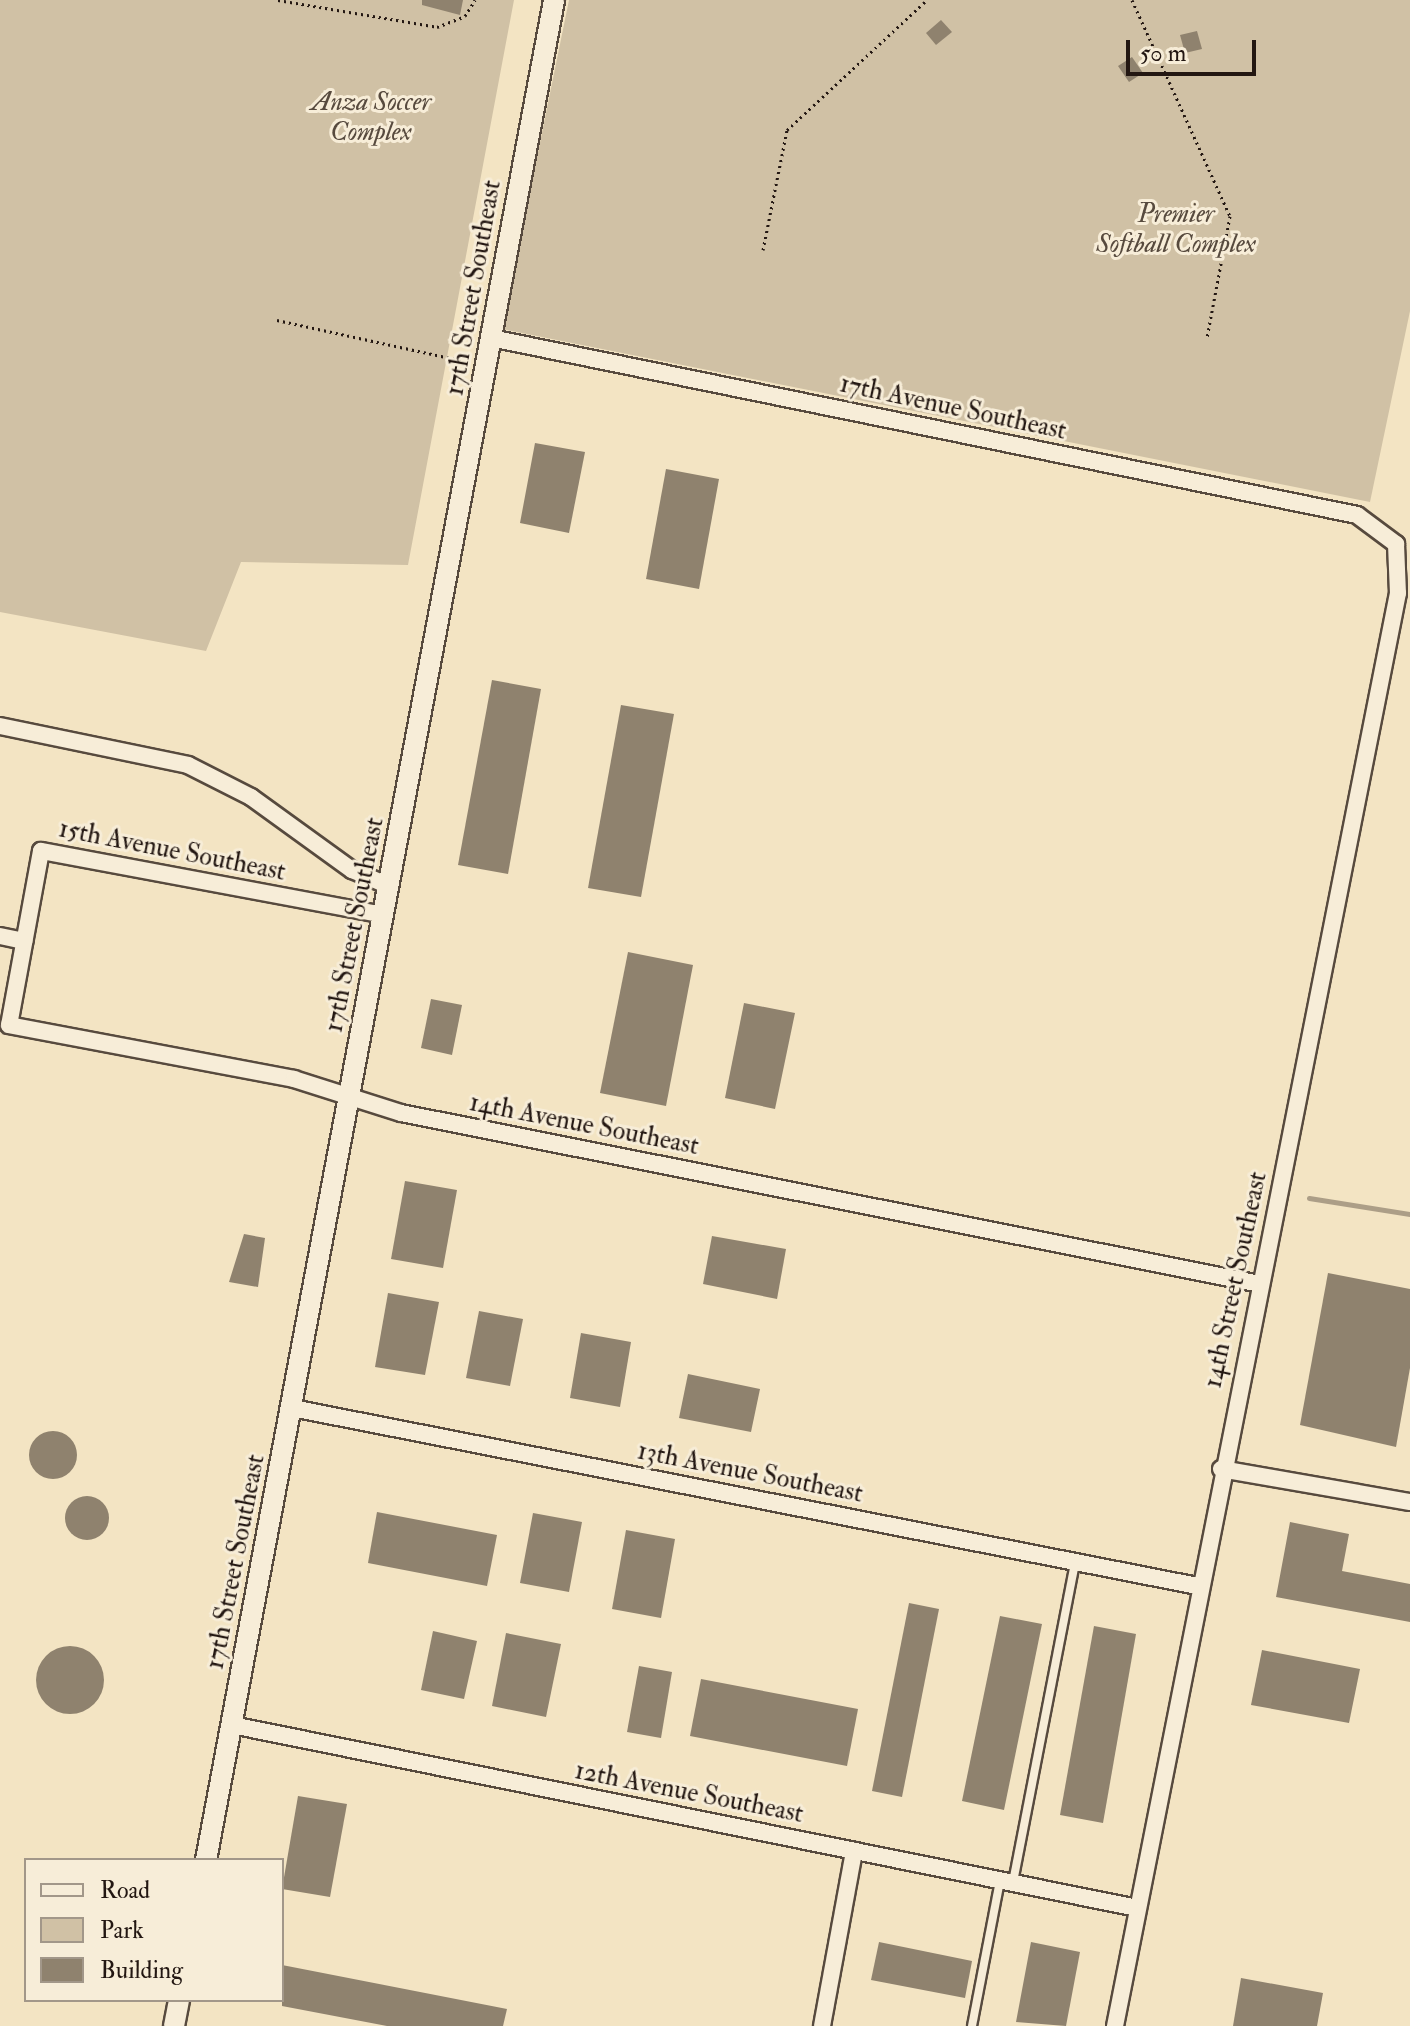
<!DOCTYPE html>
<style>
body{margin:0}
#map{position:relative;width:1410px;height:2026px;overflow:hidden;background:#f3e4c3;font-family:"IM FELL Double Pica",serif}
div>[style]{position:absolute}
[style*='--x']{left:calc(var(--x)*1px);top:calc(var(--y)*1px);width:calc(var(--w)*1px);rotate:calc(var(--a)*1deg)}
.green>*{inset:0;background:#d0c1a5}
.stream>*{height:5px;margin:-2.5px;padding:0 2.5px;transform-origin:2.5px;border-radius:2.5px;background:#ac9e87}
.building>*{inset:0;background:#8f826e}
.round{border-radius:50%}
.path>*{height:3px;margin-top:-1.5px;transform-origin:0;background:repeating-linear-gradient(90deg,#231712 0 2px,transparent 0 6px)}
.roads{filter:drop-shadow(2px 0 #574a3e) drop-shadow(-2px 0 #574a3e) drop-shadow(0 2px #574a3e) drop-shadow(0 -2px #574a3e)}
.service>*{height:8px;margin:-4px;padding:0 4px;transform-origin:4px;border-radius:4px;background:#f7edd8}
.minor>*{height:16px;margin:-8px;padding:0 8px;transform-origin:8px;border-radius:8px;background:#f7edd8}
.tertiary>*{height:20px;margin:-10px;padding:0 10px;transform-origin:10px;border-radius:10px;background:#f7edd8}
span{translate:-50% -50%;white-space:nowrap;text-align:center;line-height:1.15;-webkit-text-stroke:6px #f7edd8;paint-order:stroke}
.park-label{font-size:26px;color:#574a3e;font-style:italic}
.street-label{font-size:26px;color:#231712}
.legend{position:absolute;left:24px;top:1858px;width:260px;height:144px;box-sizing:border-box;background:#f7edd8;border:2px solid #a29789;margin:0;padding:10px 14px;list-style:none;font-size:24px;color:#231712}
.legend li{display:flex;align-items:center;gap:16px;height:40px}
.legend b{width:40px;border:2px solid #a29789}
.scale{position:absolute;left:1126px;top:40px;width:130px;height:36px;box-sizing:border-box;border:4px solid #231712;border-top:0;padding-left:10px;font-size:24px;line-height:28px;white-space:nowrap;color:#231712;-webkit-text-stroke:6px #f7edd8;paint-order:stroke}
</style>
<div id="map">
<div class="green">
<i style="clip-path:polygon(0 0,514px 0,408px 565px,241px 562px,206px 651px,0 612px)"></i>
<i style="clip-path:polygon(569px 0,1410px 0,1410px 311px,1370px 502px,502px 329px)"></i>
</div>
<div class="stream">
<i style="--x:1309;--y:1198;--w:102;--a:9"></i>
</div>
<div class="building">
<i style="clip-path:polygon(422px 0,463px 0,460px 15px,422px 5px)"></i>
<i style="clip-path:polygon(941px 20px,952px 32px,936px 45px,926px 33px)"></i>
<i style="clip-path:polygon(1197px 31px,1202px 49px,1185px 53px,1180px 35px)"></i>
<i style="clip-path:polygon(1132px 57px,1143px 73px,1129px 82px,1118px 66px)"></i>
<i style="clip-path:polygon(535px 443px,585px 452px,569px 533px,520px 523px)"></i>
<i style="clip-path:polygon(666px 469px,719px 479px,699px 589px,646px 579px)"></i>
<i style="clip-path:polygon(492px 680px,541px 689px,508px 874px,458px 865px)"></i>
<i style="clip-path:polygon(621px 705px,674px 714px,641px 897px,588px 888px)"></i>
<i style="clip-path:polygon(628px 952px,693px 965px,666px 1106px,600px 1093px)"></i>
<i style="clip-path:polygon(431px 999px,462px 1005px,452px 1055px,421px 1048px)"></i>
<i style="clip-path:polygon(744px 1003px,795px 1013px,775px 1109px,725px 1098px)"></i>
<i style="clip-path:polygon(405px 1181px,457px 1190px,443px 1268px,391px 1259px)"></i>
<i style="clip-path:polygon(244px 1234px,265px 1238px,258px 1287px,229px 1282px)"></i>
<i style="clip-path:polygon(712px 1236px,786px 1249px,777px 1299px,703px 1284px)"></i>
<i style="clip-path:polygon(1328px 1273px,1410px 1289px,1410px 1368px,1396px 1447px,1300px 1425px)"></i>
<i style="clip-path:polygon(388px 1293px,439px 1302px,425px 1375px,375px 1367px)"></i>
<i style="clip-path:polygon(479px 1311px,523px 1319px,510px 1386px,466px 1378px)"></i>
<i style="clip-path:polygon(581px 1333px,631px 1342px,620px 1407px,570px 1398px)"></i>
<i style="clip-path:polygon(688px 1374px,760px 1389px,751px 1432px,679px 1418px)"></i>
<i class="round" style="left:29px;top:1431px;width:48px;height:48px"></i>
<i class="round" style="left:65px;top:1496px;width:44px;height:44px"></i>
<i style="clip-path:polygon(377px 1512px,497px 1535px,487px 1586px,368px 1563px)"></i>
<i style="clip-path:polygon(533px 1513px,582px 1522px,569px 1592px,520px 1583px)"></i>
<i style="clip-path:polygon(1290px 1522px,1349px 1534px,1342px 1571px,1410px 1584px,1410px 1622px,1276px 1597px)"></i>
<i style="clip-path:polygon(626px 1530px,675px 1539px,661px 1618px,612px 1609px)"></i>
<i style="clip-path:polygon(909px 1603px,939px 1609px,902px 1797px,872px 1791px)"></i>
<i style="clip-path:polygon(1000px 1616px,1042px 1624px,1004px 1810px,962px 1801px)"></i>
<i style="clip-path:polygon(1094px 1626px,1136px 1634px,1103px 1823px,1060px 1815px)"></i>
<i style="clip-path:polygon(433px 1631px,477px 1641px,464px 1699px,421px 1690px)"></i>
<i style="clip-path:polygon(506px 1633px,561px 1644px,546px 1717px,492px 1706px)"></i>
<i class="round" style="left:36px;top:1646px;width:68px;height:68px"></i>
<i style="clip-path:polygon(1262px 1650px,1360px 1669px,1349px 1723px,1251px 1705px)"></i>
<i style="clip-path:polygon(639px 1666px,672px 1672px,661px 1738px,627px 1732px)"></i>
<i style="clip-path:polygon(701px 1679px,858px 1709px,847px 1766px,690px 1736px)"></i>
<i style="clip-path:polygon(298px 1796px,347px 1804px,330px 1897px,282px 1889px)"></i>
<i style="clip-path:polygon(879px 1942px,972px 1961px,965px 1998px,871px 1980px)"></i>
<i style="clip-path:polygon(1031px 1942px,1080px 1952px,1066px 2026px,1016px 2022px)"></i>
<i style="clip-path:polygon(282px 1965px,507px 2009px,503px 2026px,387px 2026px,282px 2006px)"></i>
<i style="clip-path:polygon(1241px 1978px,1323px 1993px,1317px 2026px,1233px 2026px)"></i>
</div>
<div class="path">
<i style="--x:278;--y:0;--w:161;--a:9.6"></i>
<i style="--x:437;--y:27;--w:30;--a:-21"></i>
<i style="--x:465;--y:16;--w:19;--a:-58"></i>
<i style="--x:1132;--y:0;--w:237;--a:65.6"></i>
<i style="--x:1230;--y:216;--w:124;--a:100.7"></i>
<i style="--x:763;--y:250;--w:122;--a:-78.7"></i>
<i style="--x:787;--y:130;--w:191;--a:-42.9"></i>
<i style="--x:277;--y:320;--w:196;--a:12.4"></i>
</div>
<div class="roads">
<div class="service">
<i style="--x:1013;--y:1882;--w:326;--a:-79"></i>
<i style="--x:972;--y:2026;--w:149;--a:-79.1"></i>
</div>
<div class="minor">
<i style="--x:491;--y:338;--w:884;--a:11.55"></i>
<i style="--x:1357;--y:515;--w:49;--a:36.6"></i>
<i style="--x:1396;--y:544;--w:49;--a:87.7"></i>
<i style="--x:1398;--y:593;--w:1461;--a:101.17"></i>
<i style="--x:0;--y:726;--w:192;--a:11.7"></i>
<i style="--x:188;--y:765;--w:71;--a:26.9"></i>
<i style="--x:251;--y:797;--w:125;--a:35.9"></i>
<i style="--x:352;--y:870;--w:40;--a:23.4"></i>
<i style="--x:384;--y:915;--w:349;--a:-169.4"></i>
<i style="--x:41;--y:851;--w:177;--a:100.4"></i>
<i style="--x:9;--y:1025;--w:290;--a:10.7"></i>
<i style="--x:294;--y:1079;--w:112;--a:17.6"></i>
<i style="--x:401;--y:1113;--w:876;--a:11.26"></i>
<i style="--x:0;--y:936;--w:25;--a:12"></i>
<i style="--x:292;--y:1408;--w:923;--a:11.12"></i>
<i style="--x:1221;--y:1469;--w:192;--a:9.9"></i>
<i style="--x:232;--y:1725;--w:923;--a:11.43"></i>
<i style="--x:822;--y:2026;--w:178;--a:-79.6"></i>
</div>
<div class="tertiary">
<i style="--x:206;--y:1860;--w:1892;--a:-79.4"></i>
<i style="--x:174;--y:2026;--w:26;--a:-79"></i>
</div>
</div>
<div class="park-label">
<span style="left:371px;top:118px">Anza Soccer<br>Complex</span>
<span style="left:1176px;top:230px">Premier<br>Softball Complex</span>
</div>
<div class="street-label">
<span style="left:474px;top:288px;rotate:-80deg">17th Street Southeast</span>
<span style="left:953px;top:408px;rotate:12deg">17th Avenue Southeast</span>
<span style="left:172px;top:851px;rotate:11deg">15th Avenue Southeast</span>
<span style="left:355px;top:925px;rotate:-79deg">17th Street Southeast</span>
<span style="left:584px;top:1125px;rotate:11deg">14th Avenue Southeast</span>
<span style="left:1236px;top:1280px;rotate:-78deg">14th Street Southeast</span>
<span style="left:750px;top:1473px;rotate:11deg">13th Avenue Southeast</span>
<span style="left:236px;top:1562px;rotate:-79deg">17th Street Southeast</span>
<span style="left:689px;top:1793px;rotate:11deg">12th Avenue Southeast</span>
</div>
<ul class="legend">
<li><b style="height:10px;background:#f7edd8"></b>Road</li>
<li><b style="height:22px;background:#d0c1a5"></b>Park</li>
<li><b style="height:22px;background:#8f826e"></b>Building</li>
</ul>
<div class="scale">50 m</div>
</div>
